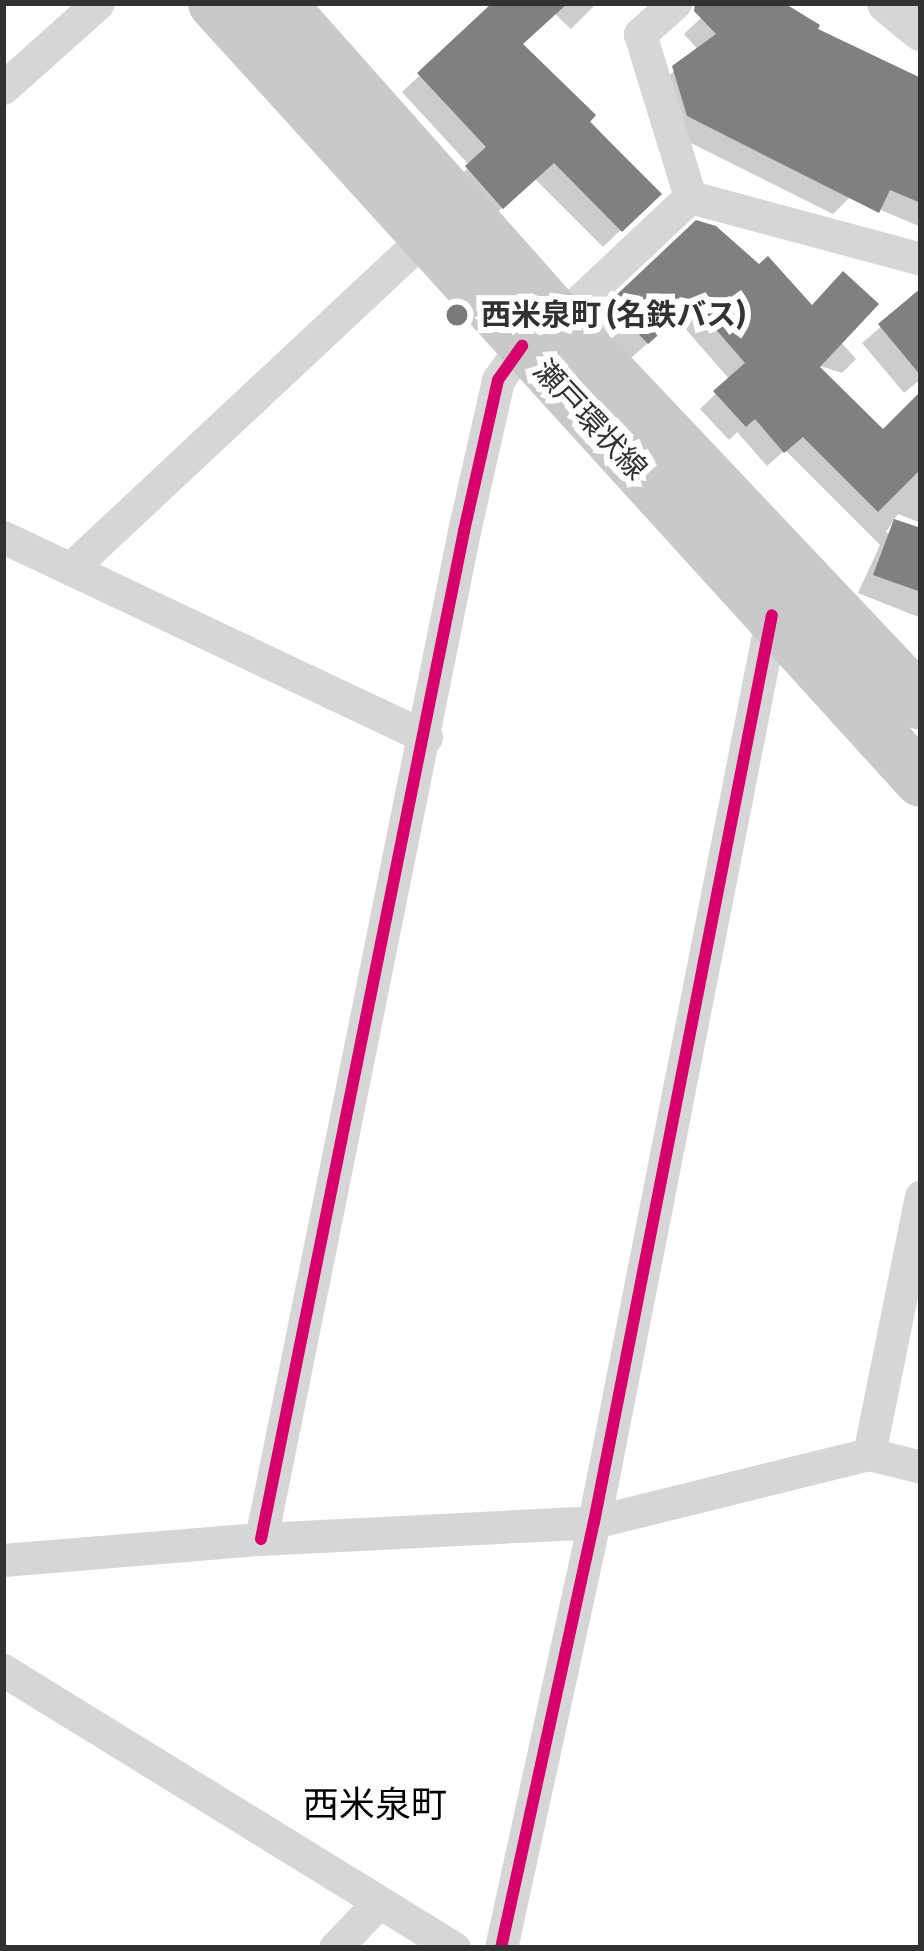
<!DOCTYPE html>
<meta charset="utf-8">
<style>
body{margin:0}
#map{position:relative;width:924px;height:1951px;overflow:hidden;background:#fff;font-family:"Fira Sans Condensed","Noto Sans JP",sans-serif}
div>[style]{position:absolute}
[style*='--x']{left:calc(var(--x)*1px);top:calc(var(--y)*1px);width:calc(var(--w)*1px);rotate:calc(var(--a)*1deg)}
.shadow>*{inset:0;background:#0003}
.building>*{inset:0;background:#808080}
.minor>*{height:33px;margin:-16.5px;padding:0 16.5px;transform-origin:16.5px;border-radius:16.5px;background:#d6d6d6}
.tertiary>*{height:42px;margin:-21px;padding:0 21px;transform-origin:21px;border-radius:21px;background:#d6d6d6}
.primary>*{height:54px;margin:-27px;padding:0 27px;transform-origin:27px;border-radius:27px;background:#c9c9c9}
.cycleway>*{height:12px;margin:-6px;padding:0 6px;transform-origin:6px;border-radius:6px;background:#d6006c}
.dots>*{width:33px;height:33px;translate:-50% -50%;box-sizing:border-box;border:6px solid #fff;border-radius:50%}
span{translate:-50% -50%;white-space:nowrap;text-align:center;line-height:1.15;-webkit-text-stroke:12px #fff;paint-order:stroke}
.poi-label{font-size:30px;color:#323232;font-weight:700}
.left{translate:0 -50%;text-align:left}
.street-label{font-size:30px;color:#323232}
.quarter-label{font-size:36px;color:#000}
.frame{position:absolute;inset:0;border:6px solid #323232;pointer-events:none}
</style>
<div id="map">
<div class="shadow">
<i style="clip-path:polygon(497px 3px,597px 3px,571px 29px,554px 13px,520px 45px,658px 194px,603px 247px,535px 179px,484px 224px,449px 186px,470px 166px,402px 92px)"></i>
<i style="clip-path:polygon(717px 3px,778px 3px,813px 31px,921px 81px,921px 227px,850px 197px,833px 214px,671px 133px,656px 86px,699px 51px,684px 34px)"></i>
<i style="clip-path:polygon(697px 224px,840px 341px,856px 359px,842px 373px,811px 363px,883px 433px,921px 455px,921px 523px,898px 514px,886px 532px,921px 551px,921px 618px,858px 593px,880px 545px,785px 450px,767px 466px,737px 432px,729px 440px,700px 409px,730px 380px,676px 318px,631px 358px,596px 319px)"></i>
<i style="clip-path:polygon(921px 292px,921px 379px,904px 393px,862px 343px)"></i>
</div>
<div class="building">
<i style="clip-path:polygon(492px 3px,568px 3px,523px 44px,596px 115px,590px 122px,662px 194px,622px 232px,554px 163px,503px 209px,465px 166px,486px 147px,417px 73px)"></i>
<i style="clip-path:polygon(695px 3px,784px 3px,820px 25px,818px 29px,921px 78px,921px 203px,890px 190px,879px 213px,687px 116px,672px 66px,716px 34px,694px 11px)"></i>
<i style="clip-path:polygon(696px 220px,716px 226px,759px 264px,768px 256px,812px 305px,843px 271px,879px 304px,820px 367px,883px 429px,921px 391px,921px 469px,878px 512px,803px 437px,784px 453px,755px 419px,746px 427px,713px 391px,745px 363px,694px 304px,648px 344px,609px 302px)"></i>
<i style="clip-path:polygon(921px 288px,921px 376px,878px 324px)"></i>
<i style="clip-path:polygon(894px 519px,921px 528px,921px 592px,873px 575px)"></i>
</div>
<div class="minor">
<i style="--x:675;--y:3;--w:47;--a:138.5"></i>
<i style="--x:640;--y:34;--w:170;--a:72.9"></i>
<i style="--x:690;--y:197;--w:239;--a:15"></i>
<i style="--x:3;--y:88;--w:127;--a:-41.8"></i>
<i style="--x:559;--y:320;--w:180;--a:-43.2"></i>
<i style="--x:3;--y:537;--w:468;--a:25.3"></i>
<i style="--x:70;--y:569;--w:487;--a:-43.1"></i>
<i style="--x:869;--y:1454;--w:263;--a:-78.6"></i>
<i style="--x:261;--y:1539;--w:1028;--a:-78.61"></i>
<i style="--x:464;--y:531;--w:155;--a:-77.3"></i>
<i style="--x:498;--y:380;--w:42;--a:-54.8"></i>
<i style="--x:3;--y:1560;--w:259;--a:-4.7"></i>
<i style="--x:261;--y:1539;--w:333;--a:-2.9"></i>
<i style="--x:594;--y:1522;--w:283;--a:-13.9"></i>
<i style="--x:869;--y:1454;--w:54;--a:14"></i>
<i style="--x:3;--y:1670;--w:530;--a:31.65"></i>
<i style="--x:335;--y:1948;--w:62;--a:-46.3"></i>
<i style="--x:501;--y:1948;--w:436;--a:-77.7"></i>
<i style="--x:594;--y:1522;--w:924;--a:-78.9"></i>
</div>
<div class="tertiary">
<i style="--x:888;--y:3;--w:43;--a:39.3"></i>
</div>
<div class="primary">
<i style="--x:215;--y:3;--w:1050;--a:47.74"></i>
<i style="--x:278;--y:3;--w:424;--a:48.4"></i>
<i style="--x:559;--y:320;--w:527;--a:46.61"></i>
</div>
<div class="cycleway">
<i style="--x:261;--y:1539;--w:1028;--a:-78.61"></i>
<i style="--x:464;--y:531;--w:155;--a:-77.3"></i>
<i style="--x:498;--y:380;--w:42;--a:-54.8"></i>
<i style="--x:501;--y:1948;--w:436;--a:-77.7"></i>
<i style="--x:594;--y:1522;--w:924;--a:-78.9"></i>
</div>
<div class="dots">
<i style="left:457px;top:315px;background:#7a7a7a"></i>
</div>
<div class="poi-label">
<span class="left" style="left:481px;top:315px">西米泉町 (名鉄バス)</span>
</div>
<div class="street-label">
<span style="left:590px;top:420px;rotate:47deg">瀬戸環状線</span>
</div>
<div class="quarter-label">
<span style="left:375px;top:1806px">西米泉町</span>
</div>
<div class="frame"></div>
</div>
